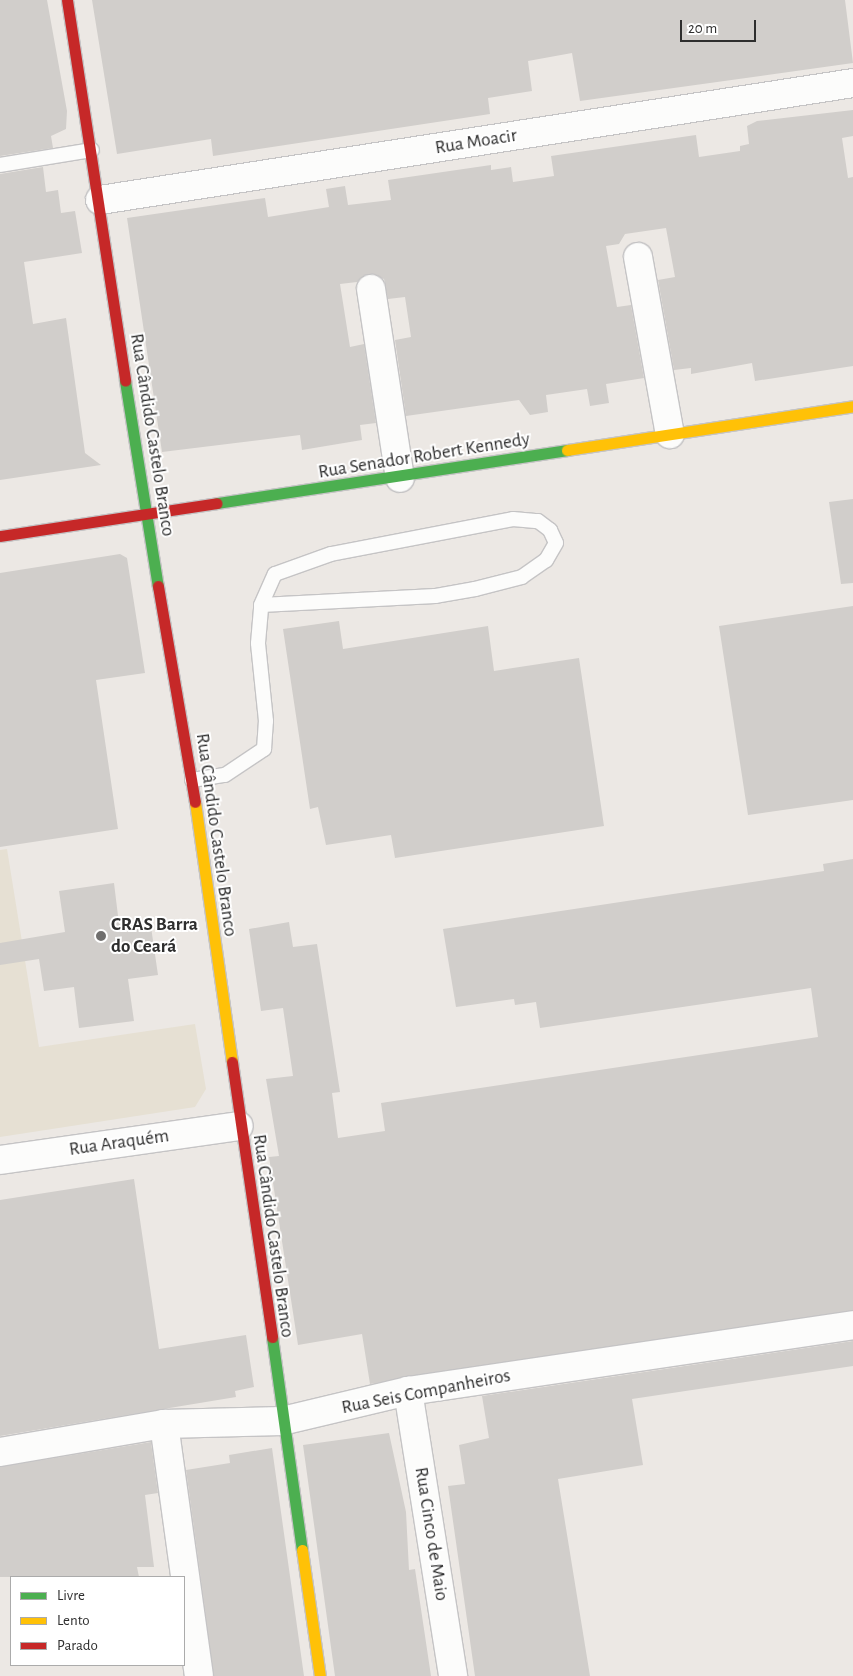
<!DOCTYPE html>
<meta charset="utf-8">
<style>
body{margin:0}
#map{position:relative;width:853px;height:1676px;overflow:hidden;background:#ece8e4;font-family:"Alegreya Sans",sans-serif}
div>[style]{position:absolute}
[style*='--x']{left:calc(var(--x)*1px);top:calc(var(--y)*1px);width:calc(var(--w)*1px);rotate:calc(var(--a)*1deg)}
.education>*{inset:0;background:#e6e0d3}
.building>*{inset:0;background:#d1cecb}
.roads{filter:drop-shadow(1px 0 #c5c4c5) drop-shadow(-1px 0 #c5c4c5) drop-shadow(0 1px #c5c4c5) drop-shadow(0 -1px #c5c4c5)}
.lane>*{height:14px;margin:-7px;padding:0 7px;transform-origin:7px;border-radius:7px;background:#fcfcfb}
.street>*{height:28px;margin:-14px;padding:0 14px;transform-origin:14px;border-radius:14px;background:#fcfcfb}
.fast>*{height:11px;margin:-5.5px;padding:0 5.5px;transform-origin:5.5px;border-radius:5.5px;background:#4caf50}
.slow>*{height:11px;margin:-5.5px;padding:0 5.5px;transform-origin:5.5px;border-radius:5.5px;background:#ffc107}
.jam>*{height:11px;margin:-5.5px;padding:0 5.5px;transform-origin:5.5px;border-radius:5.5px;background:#c62828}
.dots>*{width:14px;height:14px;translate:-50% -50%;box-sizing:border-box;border:2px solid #fff;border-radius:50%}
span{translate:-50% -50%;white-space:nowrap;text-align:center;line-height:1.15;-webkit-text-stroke:4px #fff;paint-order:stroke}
.street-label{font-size:19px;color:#2e2e2e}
.poi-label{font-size:19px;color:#2e2e2e;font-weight:700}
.left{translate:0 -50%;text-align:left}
.legend{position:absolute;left:10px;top:1576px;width:175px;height:90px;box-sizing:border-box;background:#fff;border:1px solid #ababab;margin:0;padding:6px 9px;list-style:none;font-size:15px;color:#2e2e2e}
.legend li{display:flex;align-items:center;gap:10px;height:25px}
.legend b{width:25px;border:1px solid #ababab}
.scale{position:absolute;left:680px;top:20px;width:76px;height:22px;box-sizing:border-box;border:2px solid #2e2e2e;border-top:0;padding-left:6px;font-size:15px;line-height:18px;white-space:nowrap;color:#2e2e2e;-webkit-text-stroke:4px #fff;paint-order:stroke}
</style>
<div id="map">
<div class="education">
<i style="clip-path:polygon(7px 849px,39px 1047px,195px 1024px,206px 1089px,195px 1107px,0 1137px,0 850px)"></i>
</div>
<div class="building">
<i style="clip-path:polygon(0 0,47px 0,67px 111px,66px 129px,51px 136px,53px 148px,0 156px)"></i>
<i style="clip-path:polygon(92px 0,845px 0,853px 63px,580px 101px,572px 53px,528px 61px,532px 91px,488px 98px,490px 114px,213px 156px,211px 139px,117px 154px)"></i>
<i style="clip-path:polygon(853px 110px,853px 136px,842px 138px,848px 178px,853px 177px,853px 366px,755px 381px,752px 363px,691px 374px,691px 368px,674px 370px,658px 280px,675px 277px,666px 228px,625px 234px,619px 244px,606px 246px,617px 307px,631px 305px,644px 378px,606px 384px,609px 403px,590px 406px,587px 389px,546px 395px,548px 412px,530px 415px,519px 400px,406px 416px,395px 340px,411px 337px,405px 297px,388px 299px,384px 279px,369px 274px,357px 282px,340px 284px,350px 347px,364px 344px,376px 423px,360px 425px,362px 440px,302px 450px,300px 435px,162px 452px,127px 218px,265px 198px,268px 217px,329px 207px,326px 189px,345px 186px,348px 205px,391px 200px,388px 180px,491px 165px,491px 170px,511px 167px,513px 182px,554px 176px,551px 156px,696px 135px,699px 157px,740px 151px,740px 146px,749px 144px,747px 126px,757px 121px)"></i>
<i style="clip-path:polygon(43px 167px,46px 192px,58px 190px,61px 213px,75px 211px,82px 253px,24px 262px,33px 324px,66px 318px,85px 453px,101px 465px,0 480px,0 174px)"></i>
<i style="clip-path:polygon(853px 499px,853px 583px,841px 584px,829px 502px)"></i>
<i style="clip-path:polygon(120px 554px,127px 558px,145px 673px,96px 680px,118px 829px,0 847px,0 573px)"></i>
<i style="clip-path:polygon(853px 606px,853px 800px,748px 815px,719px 626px)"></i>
<i style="clip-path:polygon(339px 621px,343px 649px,488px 626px,494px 671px,579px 658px,604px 826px,395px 858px,391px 835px,326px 845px,318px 807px,310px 809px,283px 629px)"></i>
<i style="clip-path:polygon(853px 859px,853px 1310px,370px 1384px,362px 1334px,298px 1345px,269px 1157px,279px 1156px,266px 1079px,293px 1076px,283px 1008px,261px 1011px,249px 929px,289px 922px,293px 947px,317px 944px,340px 1092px,332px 1093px,338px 1138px,385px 1131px,381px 1103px,818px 1037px,811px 988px,540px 1028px,536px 1002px,515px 1005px,514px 999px,456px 1007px,443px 929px,824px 871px,823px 864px)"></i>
<i style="clip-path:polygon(114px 883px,119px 924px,150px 920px,158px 975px,128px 979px,134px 1021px,79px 1028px,74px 987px,44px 991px,39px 959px,0 965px,0 943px,65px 932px,59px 891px)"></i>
<i style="clip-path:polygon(134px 1179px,159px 1349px,246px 1335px,254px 1387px,235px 1391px,236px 1397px,0 1436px,0 1200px)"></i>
<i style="clip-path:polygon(853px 1341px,853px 1366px,632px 1399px,643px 1465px,558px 1479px,590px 1676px,475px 1676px,448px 1486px,465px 1484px,459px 1445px,489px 1438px,482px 1396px)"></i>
<i style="clip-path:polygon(389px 1433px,406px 1512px,409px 1570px,415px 1569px,431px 1676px,335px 1676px,303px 1445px)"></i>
<i style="clip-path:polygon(151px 1442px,158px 1493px,145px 1495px,154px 1567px,137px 1567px,139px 1577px,0 1577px,0 1467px)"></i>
<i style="clip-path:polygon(272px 1448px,304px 1676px,214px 1676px,186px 1470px,230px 1463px,229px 1455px)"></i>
</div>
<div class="roads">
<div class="lane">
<i style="--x:0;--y:165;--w:93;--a:-9.3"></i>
<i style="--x:192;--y:780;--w:33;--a:-9"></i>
<i style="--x:225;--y:775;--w:47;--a:-33.7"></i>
<i style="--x:264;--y:749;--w:28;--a:-86"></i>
<i style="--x:266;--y:721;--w:78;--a:-95.9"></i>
<i style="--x:258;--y:643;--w:38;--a:-85"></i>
<i style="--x:261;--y:605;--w:34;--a:-66"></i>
<i style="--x:275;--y:574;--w:59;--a:-19.7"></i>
<i style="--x:331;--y:554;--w:185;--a:-10.9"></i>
<i style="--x:513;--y:519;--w:25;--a:5"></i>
<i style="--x:538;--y:521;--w:15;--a:37"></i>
<i style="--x:550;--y:530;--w:14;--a:65"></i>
<i style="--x:556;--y:543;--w:20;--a:120"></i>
<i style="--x:546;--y:560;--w:29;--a:145"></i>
<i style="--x:522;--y:577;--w:49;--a:165.7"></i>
<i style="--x:475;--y:589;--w:41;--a:170.1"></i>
<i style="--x:435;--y:596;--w:174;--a:177"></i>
</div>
<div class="street">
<i style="--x:100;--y:200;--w:762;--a:-8.83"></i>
<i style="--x:638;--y:257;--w:180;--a:79.8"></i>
<i style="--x:371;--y:289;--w:191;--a:81.3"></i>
<i style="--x:0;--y:1160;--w:241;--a:-8.1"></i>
<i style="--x:408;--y:1391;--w:289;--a:81"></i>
<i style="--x:164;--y:1424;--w:254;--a:82.1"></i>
<i style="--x:0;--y:1452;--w:166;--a:-9.7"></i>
<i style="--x:164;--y:1424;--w:118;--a:-1.5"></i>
<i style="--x:282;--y:1421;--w:130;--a:-13.4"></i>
<i style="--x:408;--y:1391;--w:450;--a:-8.4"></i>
</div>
<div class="fast">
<i style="--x:125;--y:381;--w:208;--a:80.9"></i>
<i style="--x:217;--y:503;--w:354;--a:-8.6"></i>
<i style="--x:272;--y:1337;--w:215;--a:82"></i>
</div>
<div class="slow">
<i style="--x:567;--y:450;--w:289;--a:-8.7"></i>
<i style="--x:195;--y:802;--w:263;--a:81.9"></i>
<i style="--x:302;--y:1550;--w:127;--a:81.9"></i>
</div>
<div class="jam">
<i style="--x:67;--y:0;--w:385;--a:81.3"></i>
<i style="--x:0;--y:536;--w:219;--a:-8.6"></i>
<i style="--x:158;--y:586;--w:219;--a:80.3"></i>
<i style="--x:232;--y:1062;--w:278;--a:81.7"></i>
</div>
</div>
<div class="dots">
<i style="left:101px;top:936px;background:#706f6e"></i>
</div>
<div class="street-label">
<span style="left:476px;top:142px;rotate:-9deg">Rua Moacir</span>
<span style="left:152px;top:435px;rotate:81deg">Rua Cândido Castelo Branco</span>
<span style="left:424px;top:456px;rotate:-9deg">Rua Senador Robert Kennedy</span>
<span style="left:216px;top:835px;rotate:82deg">Rua Cândido Castelo Branco</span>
<span style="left:119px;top:1143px;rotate:-8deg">Rua Araquém</span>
<span style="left:273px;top:1236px;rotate:82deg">Rua Cândido Castelo Branco</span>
<span style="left:426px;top:1392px;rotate:-11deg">Rua Seis Companheiros</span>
<span style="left:431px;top:1534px;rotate:81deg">Rua Cinco de Maio</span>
</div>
<div class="poi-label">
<span class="left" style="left:111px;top:936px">CRAS Barra<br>do Ceará</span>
</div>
<ul class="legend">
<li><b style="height:6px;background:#4caf50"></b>Livre</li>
<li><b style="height:6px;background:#ffc107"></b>Lento</li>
<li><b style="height:6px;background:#c62828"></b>Parado</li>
</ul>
<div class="scale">20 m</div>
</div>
